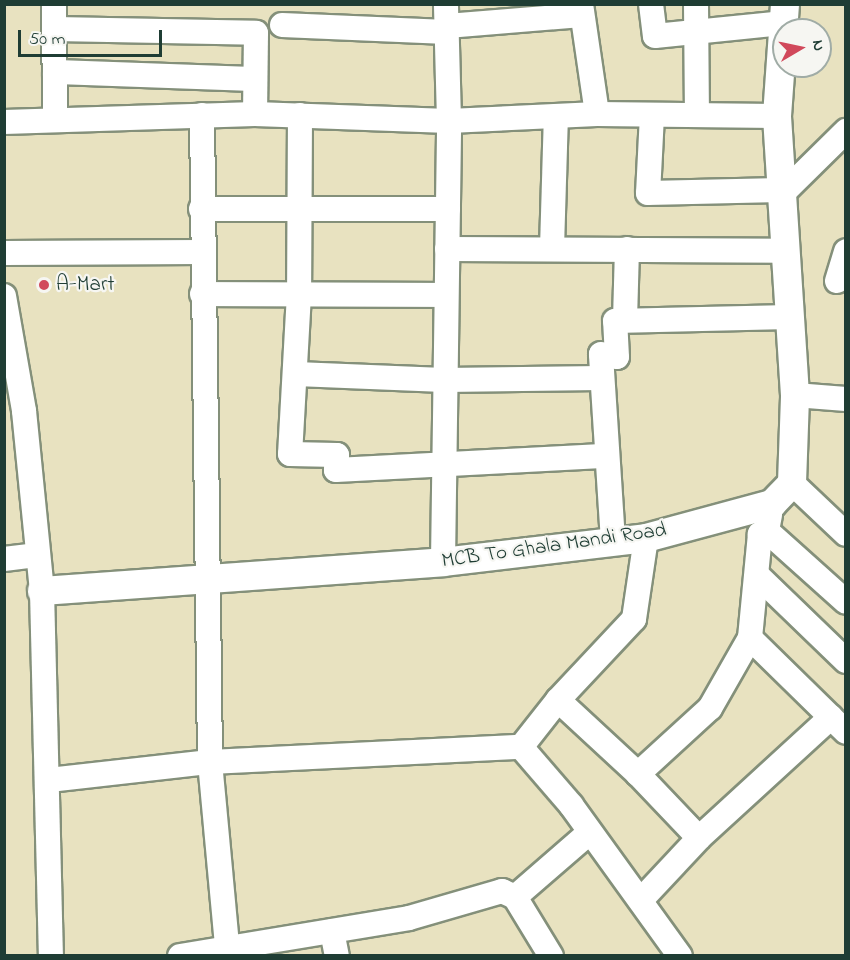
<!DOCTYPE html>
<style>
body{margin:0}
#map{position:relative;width:850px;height:960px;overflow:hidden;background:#e8e2c0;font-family:"Indie Flower",sans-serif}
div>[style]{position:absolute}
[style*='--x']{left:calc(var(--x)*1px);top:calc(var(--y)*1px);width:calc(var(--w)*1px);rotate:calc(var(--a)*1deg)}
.roads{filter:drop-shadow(2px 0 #84907a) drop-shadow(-2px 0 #84907a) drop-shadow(0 2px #84907a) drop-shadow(0 -2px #84907a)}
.minor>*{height:24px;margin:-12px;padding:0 12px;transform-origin:12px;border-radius:12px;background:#fff}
.tertiary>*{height:28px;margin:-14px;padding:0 14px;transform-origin:14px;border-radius:14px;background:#fff}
.dots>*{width:16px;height:16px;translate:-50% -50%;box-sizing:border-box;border:3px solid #f6f6f2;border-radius:50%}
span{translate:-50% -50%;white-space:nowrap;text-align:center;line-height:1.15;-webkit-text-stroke:4.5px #f6f6f2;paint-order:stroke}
.poi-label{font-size:21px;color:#1f3d34}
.left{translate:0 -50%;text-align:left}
.street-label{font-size:21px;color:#1f3d34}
.frame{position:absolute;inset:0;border:6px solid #1f3d34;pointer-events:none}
.north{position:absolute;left:772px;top:18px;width:60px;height:60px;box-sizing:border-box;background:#f6f6f2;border:2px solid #a0aca6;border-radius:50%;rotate:81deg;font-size:16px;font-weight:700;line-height:24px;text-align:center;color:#1f3d34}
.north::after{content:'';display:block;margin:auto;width:21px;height:27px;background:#d1495b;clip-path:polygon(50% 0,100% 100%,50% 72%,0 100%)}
.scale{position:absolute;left:18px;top:30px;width:144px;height:27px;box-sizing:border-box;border:3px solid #1f3d34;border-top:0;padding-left:8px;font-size:18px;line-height:21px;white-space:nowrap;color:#1f3d34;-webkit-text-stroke:4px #f6f6f2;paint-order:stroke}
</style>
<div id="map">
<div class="roads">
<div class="minor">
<i style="--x:54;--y:4;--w:115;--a:89.5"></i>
<i style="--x:581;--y:4;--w:111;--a:81.7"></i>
<i style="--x:651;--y:4;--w:32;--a:83"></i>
<i style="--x:655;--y:36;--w:130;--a:-5.8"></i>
<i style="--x:696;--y:4;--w:111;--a:89.5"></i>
<i style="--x:282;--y:25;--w:165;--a:2.4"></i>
<i style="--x:447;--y:26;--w:135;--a:-4.7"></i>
<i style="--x:55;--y:29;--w:201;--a:1.1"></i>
<i style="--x:256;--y:33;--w:81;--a:90.7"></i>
<i style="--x:55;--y:72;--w:200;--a:2"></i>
<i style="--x:202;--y:115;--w:647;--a:89.29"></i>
<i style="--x:210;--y:762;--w:186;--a:84.7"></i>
<i style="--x:300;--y:115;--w:179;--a:90.3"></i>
<i style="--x:299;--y:294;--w:160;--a:93.2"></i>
<i style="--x:290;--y:454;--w:47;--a:1.2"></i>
<i style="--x:337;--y:455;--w:15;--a:94"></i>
<i style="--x:336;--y:470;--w:271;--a:-3"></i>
<i style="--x:652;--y:115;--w:78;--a:92.9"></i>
<i style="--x:648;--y:193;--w:132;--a:-1.3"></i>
<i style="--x:4;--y:122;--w:251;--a:-1.8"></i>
<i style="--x:255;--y:114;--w:194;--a:2.1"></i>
<i style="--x:449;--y:121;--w:148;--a:-2.7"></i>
<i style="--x:597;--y:114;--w:180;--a:0.6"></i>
<i style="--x:780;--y:196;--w:93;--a:-44.6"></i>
<i style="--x:201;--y:209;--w:247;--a:0"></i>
<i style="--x:552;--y:248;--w:132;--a:-88.3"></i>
<i style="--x:447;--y:249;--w:337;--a:0.3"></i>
<i style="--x:4;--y:253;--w:198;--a:-0.3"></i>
<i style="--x:837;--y:281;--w:31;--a:-73"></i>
<i style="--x:202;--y:294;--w:244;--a:0.2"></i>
<i style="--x:4;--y:296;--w:117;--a:80.1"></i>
<i style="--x:24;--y:411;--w:181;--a:84.3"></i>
<i style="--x:42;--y:591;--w:365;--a:88.6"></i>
<i style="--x:625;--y:320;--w:71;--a:-88.4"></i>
<i style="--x:296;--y:374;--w:148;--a:2.3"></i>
<i style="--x:444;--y:380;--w:157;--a:-0.7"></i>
<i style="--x:795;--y:395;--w:51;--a:4.5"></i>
<i style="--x:792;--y:483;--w:74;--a:43.4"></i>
<i style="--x:770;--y:515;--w:16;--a:101"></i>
<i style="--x:767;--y:531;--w:106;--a:41.9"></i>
<i style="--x:767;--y:531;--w:8;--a:157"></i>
<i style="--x:760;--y:534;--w:104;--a:95.5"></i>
<i style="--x:750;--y:638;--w:81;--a:119.7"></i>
<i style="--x:710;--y:708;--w:98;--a:137.5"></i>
<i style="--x:638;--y:774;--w:88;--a:46.4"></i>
<i style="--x:699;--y:838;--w:179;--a:-42.5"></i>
<i style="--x:613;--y:541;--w:187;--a:-93.7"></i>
<i style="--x:601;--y:354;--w:16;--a:11"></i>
<i style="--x:617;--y:357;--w:36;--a:-93"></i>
<i style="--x:615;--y:321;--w:174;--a:-1.3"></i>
<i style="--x:4;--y:559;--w:34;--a:-7"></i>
<i style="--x:443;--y:562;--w:441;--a:-89.2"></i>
<i style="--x:449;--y:121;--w:117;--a:-91.5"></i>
<i style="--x:758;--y:576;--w:122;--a:44"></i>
<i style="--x:750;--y:638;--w:134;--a:44.4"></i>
<i style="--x:521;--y:747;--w:77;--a:49.2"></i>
<i style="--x:571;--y:805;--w:186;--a:54.2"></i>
<i style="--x:638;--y:774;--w:109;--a:-137.2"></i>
<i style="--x:558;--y:700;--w:111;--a:-46.8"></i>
<i style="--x:634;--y:619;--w:82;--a:-81.6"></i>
<i style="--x:49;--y:780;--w:162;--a:-6.4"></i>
<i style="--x:210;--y:762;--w:311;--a:-2.8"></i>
<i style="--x:521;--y:747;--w:60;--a:-51.8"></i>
<i style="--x:515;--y:897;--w:99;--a:-40.9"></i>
<i style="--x:641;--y:900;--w:85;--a:-46.9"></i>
<i style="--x:332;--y:931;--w:25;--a:79"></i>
<i style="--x:180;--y:956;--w:232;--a:-9.4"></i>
<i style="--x:409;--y:918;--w:97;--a:-16.2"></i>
<i style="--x:502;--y:891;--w:14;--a:25"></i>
<i style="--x:515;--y:897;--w:69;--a:58.6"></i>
</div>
<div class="tertiary">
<i style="--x:42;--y:591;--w:402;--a:-4.1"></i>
<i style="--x:443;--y:562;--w:204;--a:-6.7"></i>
<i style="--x:646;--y:538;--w:131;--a:-15.1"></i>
<i style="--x:772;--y:504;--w:29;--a:-46"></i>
<i style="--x:792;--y:483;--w:88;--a:-88"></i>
<i style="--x:795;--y:395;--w:280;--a:-93.7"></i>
<i style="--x:777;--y:116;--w:112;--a:-85.9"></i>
</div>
</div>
<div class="dots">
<i style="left:44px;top:285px;background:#d1495b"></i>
</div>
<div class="poi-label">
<span class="left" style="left:56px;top:285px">A-Mart</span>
</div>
<div class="street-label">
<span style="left:554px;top:546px;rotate:-8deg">MCB To Ghala Mandi Road</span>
</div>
<div class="frame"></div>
<div class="north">N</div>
<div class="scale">50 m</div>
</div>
